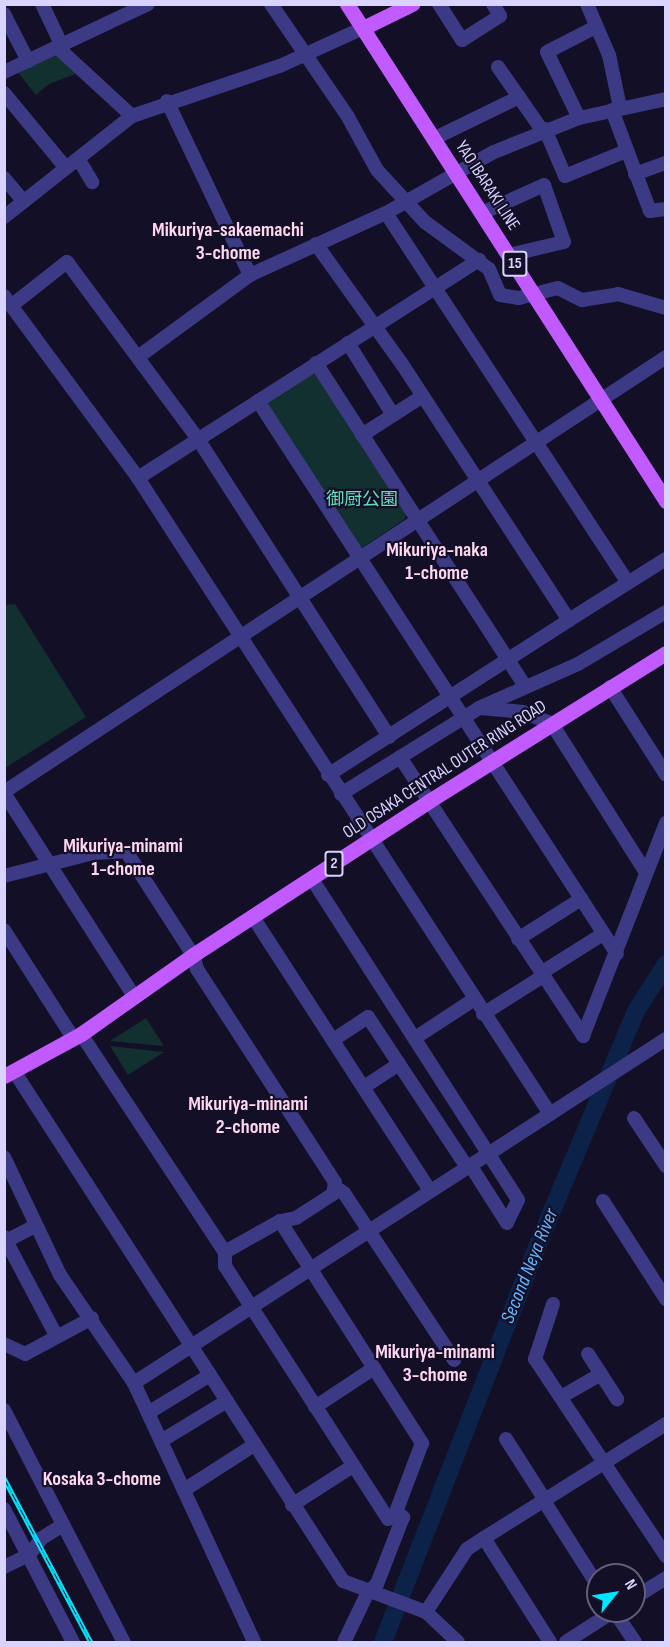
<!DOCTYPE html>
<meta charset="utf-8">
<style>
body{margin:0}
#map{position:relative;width:670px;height:1647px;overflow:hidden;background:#130f26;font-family:"Sofia Sans Condensed","Noto Sans JP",sans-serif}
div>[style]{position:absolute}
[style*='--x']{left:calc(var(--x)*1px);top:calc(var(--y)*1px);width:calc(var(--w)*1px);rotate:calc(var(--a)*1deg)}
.green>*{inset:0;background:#12302f}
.river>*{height:18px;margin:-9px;padding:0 9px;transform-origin:9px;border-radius:9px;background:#0c2248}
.minor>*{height:14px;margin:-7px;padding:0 7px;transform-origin:7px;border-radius:7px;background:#3d3a85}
.major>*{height:15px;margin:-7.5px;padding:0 7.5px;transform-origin:7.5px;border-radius:7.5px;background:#c25bff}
.rail>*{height:5px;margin-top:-2.5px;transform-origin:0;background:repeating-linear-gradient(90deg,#130f26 0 9px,#00e5ff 0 18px);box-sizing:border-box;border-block:2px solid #00e5ff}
span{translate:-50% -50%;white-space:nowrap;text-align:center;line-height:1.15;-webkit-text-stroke:4.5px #130f26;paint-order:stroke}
.shield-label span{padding:2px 4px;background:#130f26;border:2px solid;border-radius:4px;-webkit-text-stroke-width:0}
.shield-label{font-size:16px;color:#d9d4ff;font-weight:700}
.street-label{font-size:18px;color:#d9d4ff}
.park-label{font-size:18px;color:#5fe0c0}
.neighbourhood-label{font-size:20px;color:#ffd6f0;font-weight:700}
.water-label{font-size:20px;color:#62b6ff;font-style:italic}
.frame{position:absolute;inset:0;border:6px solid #d9d4ff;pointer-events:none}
.north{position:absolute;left:586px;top:1563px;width:60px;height:60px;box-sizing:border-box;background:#130f26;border:2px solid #625e7d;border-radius:50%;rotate:60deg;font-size:16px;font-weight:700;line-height:24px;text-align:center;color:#d9d4ff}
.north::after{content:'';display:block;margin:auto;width:21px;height:27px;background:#00e5ff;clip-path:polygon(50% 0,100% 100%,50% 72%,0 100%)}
</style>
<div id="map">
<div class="green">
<i style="clip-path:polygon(58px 51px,81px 72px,49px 84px,36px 95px,16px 70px)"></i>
<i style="clip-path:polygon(313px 374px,318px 375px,407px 513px,405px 519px,362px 548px,357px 547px,267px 408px,269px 401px)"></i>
<i style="clip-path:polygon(15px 604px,86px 717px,5px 768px,5px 605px)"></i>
<i style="clip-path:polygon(146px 1018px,164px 1046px,110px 1041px)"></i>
<i style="clip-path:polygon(110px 1046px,164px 1052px,128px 1075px)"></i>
</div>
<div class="river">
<i style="--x:383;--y:1642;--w:435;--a:-68.7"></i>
<i style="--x:541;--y:1237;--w:245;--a:-67.2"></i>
<i style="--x:636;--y:1011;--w:56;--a:-57.4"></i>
</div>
<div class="minor">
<i style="--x:42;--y:4;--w:47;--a:64.5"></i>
<i style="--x:271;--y:4;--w:137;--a:55.7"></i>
<i style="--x:348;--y:117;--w:60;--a:61.3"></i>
<i style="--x:377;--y:170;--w:71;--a:47.3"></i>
<i style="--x:425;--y:222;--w:79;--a:36.3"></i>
<i style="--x:489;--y:269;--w:28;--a:67"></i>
<i style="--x:500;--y:295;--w:19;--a:9"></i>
<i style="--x:519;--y:298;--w:40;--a:-14.4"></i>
<i style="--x:558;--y:288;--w:27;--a:27"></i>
<i style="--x:582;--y:300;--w:36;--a:-9"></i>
<i style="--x:618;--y:294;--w:50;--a:16.3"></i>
<i style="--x:439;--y:4;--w:43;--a:57.4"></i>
<i style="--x:462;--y:40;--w:45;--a:-32.3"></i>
<i style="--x:500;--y:16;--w:14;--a:-120"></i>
<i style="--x:587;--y:4;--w:56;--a:66.7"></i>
<i style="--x:609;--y:55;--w:53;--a:78.1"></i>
<i style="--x:4;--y:14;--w:53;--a:62.9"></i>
<i style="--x:57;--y:47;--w:102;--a:42.6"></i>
<i style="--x:498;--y:67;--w:77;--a:55.1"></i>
<i style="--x:4;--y:72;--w:159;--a:-25.3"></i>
<i style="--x:4;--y:93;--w:97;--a:50.4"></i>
<i style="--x:167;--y:101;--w:193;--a:64.5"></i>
<i style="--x:612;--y:110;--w:108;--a:69.4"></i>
<i style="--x:650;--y:211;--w:16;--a:-7"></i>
<i style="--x:579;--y:118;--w:73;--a:-115.9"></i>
<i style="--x:547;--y:52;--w:53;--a:-27.1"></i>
<i style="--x:545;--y:129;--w:51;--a:66.9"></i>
<i style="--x:565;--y:176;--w:66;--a:-22.3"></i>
<i style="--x:433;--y:139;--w:96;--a:-26"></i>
<i style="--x:79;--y:160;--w:26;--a:59"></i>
<i style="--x:635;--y:174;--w:33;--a:-20"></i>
<i style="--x:4;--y:178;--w:31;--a:50"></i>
<i style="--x:386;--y:213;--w:442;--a:56.8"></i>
<i style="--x:482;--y:213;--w:68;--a:-24.3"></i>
<i style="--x:544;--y:185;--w:60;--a:70.7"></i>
<i style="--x:564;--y:242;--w:57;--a:166.7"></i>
<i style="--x:4;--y:217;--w:163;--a:-38.3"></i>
<i style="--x:132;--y:116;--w:156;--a:-18.7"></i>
<i style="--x:280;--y:66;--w:91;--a:-24.6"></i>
<i style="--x:316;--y:244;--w:148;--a:54.4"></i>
<i style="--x:402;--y:364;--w:306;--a:56.9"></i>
<i style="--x:569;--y:620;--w:115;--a:-32.2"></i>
<i style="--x:4;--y:296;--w:226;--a:53.6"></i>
<i style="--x:138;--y:478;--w:758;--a:57.06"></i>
<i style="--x:11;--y:306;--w:71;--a:-38.2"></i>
<i style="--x:67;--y:262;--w:220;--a:53.5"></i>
<i style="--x:198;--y:439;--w:354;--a:57.3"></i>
<i style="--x:348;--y:343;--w:85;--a:58"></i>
<i style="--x:138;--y:357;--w:139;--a:-36.2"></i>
<i style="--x:250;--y:275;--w:149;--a:-24.5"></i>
<i style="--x:386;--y:213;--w:124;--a:-29.5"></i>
<i style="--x:494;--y:152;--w:92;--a:-21.8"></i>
<i style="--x:579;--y:118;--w:89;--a:-12.3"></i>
<i style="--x:316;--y:363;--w:385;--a:57.1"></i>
<i style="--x:258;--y:401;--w:659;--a:57.01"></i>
<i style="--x:362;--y:435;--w:72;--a:-32.6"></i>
<i style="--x:138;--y:478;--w:405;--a:-32.6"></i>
<i style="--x:610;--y:687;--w:104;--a:57.5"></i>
<i style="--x:480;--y:708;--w:43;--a:5.3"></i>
<i style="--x:523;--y:712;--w:31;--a:22"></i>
<i style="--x:552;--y:724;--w:174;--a:57.7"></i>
<i style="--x:400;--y:757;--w:334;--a:56.7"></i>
<i style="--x:583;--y:1036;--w:229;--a:-68.7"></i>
<i style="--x:328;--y:775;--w:287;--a:-32.7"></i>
<i style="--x:4;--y:792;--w:792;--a:-33.31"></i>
<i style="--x:4;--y:793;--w:243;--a:57.4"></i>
<i style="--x:341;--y:794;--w:163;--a:-31.9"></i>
<i style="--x:479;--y:708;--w:108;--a:-24"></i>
<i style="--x:578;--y:664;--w:102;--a:-30.6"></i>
<i style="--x:4;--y:876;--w:92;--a:-14.5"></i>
<i style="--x:93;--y:853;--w:33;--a:-3"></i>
<i style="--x:126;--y:851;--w:124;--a:57.2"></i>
<i style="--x:193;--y:955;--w:15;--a:74"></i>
<i style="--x:197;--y:969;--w:254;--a:57.1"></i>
<i style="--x:335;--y:1182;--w:12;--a:99"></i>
<i style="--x:333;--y:1194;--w:44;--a:147"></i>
<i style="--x:296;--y:1218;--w:16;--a:169"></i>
<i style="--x:280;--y:1221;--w:63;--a:150.6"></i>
<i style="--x:312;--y:879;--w:381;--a:57.3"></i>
<i style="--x:518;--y:1200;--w:25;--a:116"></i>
<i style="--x:507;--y:1223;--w:69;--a:-122.5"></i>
<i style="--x:253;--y:917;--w:326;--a:57.1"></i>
<i style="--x:4;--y:930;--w:128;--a:57.4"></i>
<i style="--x:518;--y:939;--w:75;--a:-32.4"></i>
<i style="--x:541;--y:973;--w:73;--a:-32.2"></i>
<i style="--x:483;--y:1014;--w:71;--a:-32.3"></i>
<i style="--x:81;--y:1034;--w:261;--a:56.6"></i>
<i style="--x:415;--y:1038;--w:69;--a:-33.2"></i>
<i style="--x:333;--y:1040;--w:42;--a:-33.3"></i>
<i style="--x:368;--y:1017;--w:180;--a:56.6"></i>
<i style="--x:14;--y:1071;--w:607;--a:57.17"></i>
<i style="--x:343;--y:1581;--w:89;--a:20.5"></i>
<i style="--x:426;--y:1612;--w:44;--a:43.2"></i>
<i style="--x:364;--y:1087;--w:42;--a:-33.3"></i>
<i style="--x:634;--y:1118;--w:58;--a:56.3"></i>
<i style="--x:4;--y:1157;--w:131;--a:64.6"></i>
<i style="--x:60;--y:1275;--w:131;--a:55.6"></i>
<i style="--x:134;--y:1383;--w:285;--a:65.1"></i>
<i style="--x:335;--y:1187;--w:11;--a:34"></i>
<i style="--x:344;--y:1193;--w:200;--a:56.6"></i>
<i style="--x:603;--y:1201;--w:117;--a:57.3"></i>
<i style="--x:280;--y:1221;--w:264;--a:57.4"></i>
<i style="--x:422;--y:1443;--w:74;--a:110.6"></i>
<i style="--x:396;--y:1512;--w:9;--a:36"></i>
<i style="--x:403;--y:1517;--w:72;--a:111.2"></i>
<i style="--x:377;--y:1584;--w:12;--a:138"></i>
<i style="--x:368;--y:1592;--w:55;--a:115.6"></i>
<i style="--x:4;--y:1237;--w:113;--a:62.1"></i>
<i style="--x:4;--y:1242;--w:35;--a:-27"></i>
<i style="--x:225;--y:1252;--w:14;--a:90"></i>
<i style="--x:225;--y:1266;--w:301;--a:57.2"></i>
<i style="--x:388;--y:1519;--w:11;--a:-41"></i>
<i style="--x:553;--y:1304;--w:58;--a:108.1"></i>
<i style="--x:535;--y:1359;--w:237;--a:56.4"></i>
<i style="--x:4;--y:1344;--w:23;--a:25"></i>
<i style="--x:25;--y:1354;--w:76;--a:-28.2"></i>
<i style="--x:588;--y:1354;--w:54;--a:57.2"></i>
<i style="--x:134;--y:1383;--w:634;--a:-32.89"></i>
<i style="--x:561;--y:1397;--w:46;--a:-29.9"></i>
<i style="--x:315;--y:1407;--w:71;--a:-33.5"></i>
<i style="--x:4;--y:1410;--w:261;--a:62.7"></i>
<i style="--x:148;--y:1413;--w:73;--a:-31.5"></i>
<i style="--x:506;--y:1439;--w:72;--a:57.4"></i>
<i style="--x:161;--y:1441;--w:77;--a:-31.2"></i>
<i style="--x:184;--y:1490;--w:83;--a:-32.7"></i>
<i style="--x:544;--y:1501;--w:101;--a:57.6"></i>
<i style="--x:292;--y:1505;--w:72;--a:-32.6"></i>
<i style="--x:4;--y:1509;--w:150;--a:62.6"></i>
<i style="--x:4;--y:1567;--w:28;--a:-26"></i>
<i style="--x:29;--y:1555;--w:21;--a:-53"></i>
<i style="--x:42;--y:1538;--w:25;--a:-32"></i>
<i style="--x:634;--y:1598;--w:38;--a:-32"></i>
<i style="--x:614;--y:1611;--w:37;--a:56"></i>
<i style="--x:426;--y:1612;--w:75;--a:-56.9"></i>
<i style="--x:467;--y:1549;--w:20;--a:-33"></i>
<i style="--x:550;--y:1642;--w:123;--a:-122.4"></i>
<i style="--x:484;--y:1538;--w:215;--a:-32.1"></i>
<i style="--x:566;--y:1642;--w:57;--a:-32.9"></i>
</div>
<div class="major">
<i style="--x:347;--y:4;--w:591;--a:57.31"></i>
<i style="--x:363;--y:28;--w:55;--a:-26.1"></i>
<i style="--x:4;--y:1076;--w:88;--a:-28.6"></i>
<i style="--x:81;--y:1034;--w:137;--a:-35.2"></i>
<i style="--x:193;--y:955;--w:282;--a:-33.1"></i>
<i style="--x:429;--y:801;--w:279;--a:-32"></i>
</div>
<div class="rail">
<i style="--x:4;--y:1478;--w:186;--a:62.1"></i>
</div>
<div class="shield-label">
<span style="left:515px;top:264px">15</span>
<span style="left:334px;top:864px">2</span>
</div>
<div class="street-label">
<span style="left:487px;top:186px;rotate:57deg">YAO IBARAKI LINE</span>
<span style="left:445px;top:770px;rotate:-33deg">OLD OSAKA CENTRAL OUTER RING ROAD</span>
</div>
<div class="park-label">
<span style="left:362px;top:500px">御厨公園</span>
</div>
<div class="neighbourhood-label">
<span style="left:228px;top:242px">Mikuriya-sakaemachi<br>3-chome</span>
<span style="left:437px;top:562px">Mikuriya-naka<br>1-chome</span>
<span style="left:123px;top:858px">Mikuriya-minami<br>1-chome</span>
<span style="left:248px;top:1116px">Mikuriya-minami<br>2-chome</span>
<span style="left:435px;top:1364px">Mikuriya-minami<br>3-chome</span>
<span style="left:102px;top:1479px">Kosaka 3-chome</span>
</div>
<div class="water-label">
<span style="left:530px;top:1266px;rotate:-68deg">Second Neya River</span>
</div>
<div class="frame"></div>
<div class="north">N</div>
</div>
